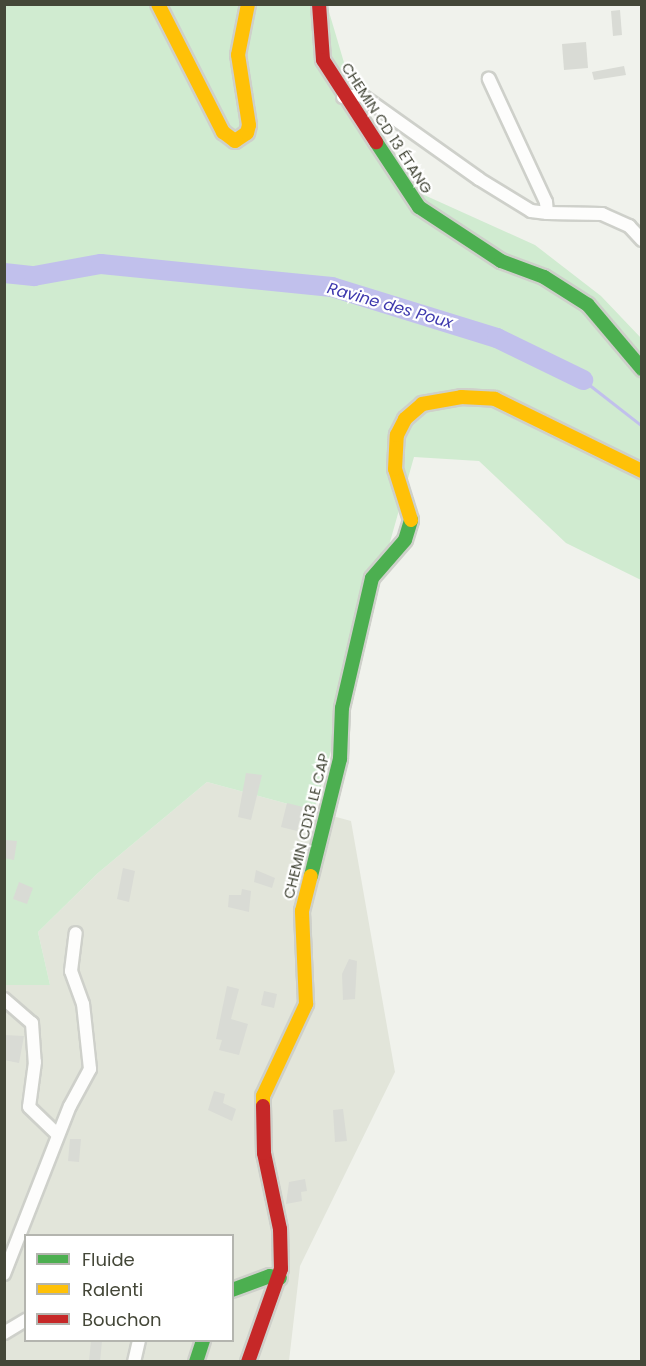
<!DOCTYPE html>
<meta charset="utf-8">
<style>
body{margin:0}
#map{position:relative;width:646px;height:1366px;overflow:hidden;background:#f0f2ec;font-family:Poppins,sans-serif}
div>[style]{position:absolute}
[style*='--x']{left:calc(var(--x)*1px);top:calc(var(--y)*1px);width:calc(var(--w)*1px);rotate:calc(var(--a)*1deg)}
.residential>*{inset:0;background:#e2e5da}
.green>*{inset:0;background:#d0ebd0}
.stream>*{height:3px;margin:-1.5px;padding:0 1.5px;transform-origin:1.5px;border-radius:1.5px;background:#c1c0ec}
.river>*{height:20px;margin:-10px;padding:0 10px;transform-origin:10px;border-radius:10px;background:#c1c0ec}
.building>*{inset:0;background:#d9dbd5}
.roads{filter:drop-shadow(2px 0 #ced0ca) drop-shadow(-2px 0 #ced0ca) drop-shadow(0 2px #ced0ca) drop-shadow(0 -2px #ced0ca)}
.street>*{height:12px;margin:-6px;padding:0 6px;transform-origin:6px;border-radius:6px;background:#fdfdfc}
.fast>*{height:14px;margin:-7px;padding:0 7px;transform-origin:7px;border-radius:7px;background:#4caf50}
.slow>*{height:14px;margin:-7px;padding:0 7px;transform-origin:7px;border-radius:7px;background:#ffc107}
.jam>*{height:14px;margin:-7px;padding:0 7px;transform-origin:7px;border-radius:7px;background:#c62828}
span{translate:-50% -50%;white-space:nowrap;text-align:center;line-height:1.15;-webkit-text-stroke:4.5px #fff;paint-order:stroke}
.street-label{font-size:15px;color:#444738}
.water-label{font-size:16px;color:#3d38ad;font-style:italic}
.frame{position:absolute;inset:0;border:6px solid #444738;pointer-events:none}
.legend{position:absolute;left:24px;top:1234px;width:210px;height:108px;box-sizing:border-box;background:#fff;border:2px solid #b4b5af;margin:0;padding:8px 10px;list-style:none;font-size:18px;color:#444738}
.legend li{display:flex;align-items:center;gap:12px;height:30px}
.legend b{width:30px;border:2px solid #b4b5af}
</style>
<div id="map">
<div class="residential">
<i style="clip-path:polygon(evenodd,207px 782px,351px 821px,395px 1072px,300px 1266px,289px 1361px,5px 1362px,5px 985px,50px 985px,38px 932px,98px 873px,207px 782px,26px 1236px,232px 1236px,232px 1340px,26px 1340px,26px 1236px)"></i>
</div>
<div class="green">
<i style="clip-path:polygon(5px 5px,327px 5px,353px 93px,422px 194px,535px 245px,601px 296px,641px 338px,641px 580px,566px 543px,479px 461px,414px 457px,314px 811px,207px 782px,98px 873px,38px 932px,50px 985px,5px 985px)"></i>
</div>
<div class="stream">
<i style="--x:583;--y:380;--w:75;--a:37.9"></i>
</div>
<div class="river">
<i style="--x:4;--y:273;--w:30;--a:6"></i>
<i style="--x:34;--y:276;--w:68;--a:-10.2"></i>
<i style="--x:101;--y:264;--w:232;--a:5.7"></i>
<i style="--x:332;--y:287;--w:173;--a:17.2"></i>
<i style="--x:497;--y:338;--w:96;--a:26"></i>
</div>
<div class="building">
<i style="clip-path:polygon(620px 10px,622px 35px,613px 36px,611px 11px)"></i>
<i style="clip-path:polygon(586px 42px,588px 68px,564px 70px,562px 44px)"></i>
<i style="clip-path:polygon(624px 66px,626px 75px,594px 80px,592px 72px)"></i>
<i style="clip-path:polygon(246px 773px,262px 775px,251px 820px,238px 817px)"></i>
<i style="clip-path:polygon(287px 803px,303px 807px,297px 831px,281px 827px)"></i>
<i style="clip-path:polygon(5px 840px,17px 841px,14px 860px,4px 858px)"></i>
<i style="clip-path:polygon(123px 868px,135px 871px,129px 902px,117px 899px)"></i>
<i style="clip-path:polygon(256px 870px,275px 878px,272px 888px,254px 882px)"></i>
<i style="clip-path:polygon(19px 882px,33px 888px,27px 904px,13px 899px)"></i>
<i style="clip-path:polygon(242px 889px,251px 891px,249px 912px,228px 907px,229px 895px,241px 895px)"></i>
<i style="clip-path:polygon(349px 959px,357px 961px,355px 999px,343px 1000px,342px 974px)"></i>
<i style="clip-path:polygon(227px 986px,239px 989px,231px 1019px,248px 1024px,239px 1055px,219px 1050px,222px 1040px,216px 1039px)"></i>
<i style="clip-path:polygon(264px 991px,277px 994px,274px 1008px,261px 1005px)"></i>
<i style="clip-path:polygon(4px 1035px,24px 1036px,19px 1063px,4px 1060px)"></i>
<i style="clip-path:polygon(214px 1091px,225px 1094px,223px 1103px,236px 1109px,232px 1121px,208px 1110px)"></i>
<i style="clip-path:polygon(343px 1109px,347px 1141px,335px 1142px,333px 1110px)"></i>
<i style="clip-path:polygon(70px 1139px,81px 1139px,79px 1162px,68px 1161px)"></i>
<i style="clip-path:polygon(305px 1179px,307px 1191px,301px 1192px,302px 1201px,286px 1204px,289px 1182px)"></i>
<i style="clip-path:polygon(91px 1341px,102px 1341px,100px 1362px,89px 1361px)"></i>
</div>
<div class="roads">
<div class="street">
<i style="--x:343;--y:97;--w:18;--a:-6"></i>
<i style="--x:361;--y:95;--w:145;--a:35.4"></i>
<i style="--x:479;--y:179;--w:61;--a:31.6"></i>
<i style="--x:531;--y:211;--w:16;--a:7"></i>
<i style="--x:547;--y:213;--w:11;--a:-95"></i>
<i style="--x:546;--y:202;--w:136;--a:-114.9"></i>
<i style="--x:547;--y:213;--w:55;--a:1"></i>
<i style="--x:602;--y:214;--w:30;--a:24"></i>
<i style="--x:629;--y:226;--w:19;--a:47"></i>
<i style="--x:4;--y:999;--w:37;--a:41"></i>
<i style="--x:32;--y:1023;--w:39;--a:86"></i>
<i style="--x:35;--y:1062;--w:45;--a:97.6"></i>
<i style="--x:29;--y:1107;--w:40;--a:44"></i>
<i style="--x:4;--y:1274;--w:180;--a:-68.6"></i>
<i style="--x:70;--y:1106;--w:42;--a:-61.6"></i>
<i style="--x:90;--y:1069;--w:65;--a:-96.1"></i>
<i style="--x:83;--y:1004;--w:35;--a:-110"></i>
<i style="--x:71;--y:971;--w:38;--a:-83"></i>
<i style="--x:4;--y:1333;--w:26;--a:-31"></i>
<i style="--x:134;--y:1362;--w:23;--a:-77"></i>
</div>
<div class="fast">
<i style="--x:376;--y:142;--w:78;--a:56.5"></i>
<i style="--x:419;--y:207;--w:98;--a:33.4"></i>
<i style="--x:501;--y:261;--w:46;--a:20.4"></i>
<i style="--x:544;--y:277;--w:52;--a:32.5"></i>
<i style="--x:588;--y:305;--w:84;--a:49.8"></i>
<i style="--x:311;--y:876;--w:121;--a:-76.1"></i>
<i style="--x:340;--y:759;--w:51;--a:-87.8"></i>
<i style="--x:342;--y:708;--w:133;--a:-77"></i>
<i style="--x:372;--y:578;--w:50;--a:-49"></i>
<i style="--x:405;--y:540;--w:21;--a:-73"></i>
<i style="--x:232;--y:1290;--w:40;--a:-20.2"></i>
<i style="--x:270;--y:1276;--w:10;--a:11"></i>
<i style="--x:196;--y:1362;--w:23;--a:-72"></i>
</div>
<div class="slow">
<i style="--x:158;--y:4;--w:144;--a:63.1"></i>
<i style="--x:223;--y:132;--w:15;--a:37"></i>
<i style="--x:235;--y:141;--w:14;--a:-34"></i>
<i style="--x:247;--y:133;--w:8;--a:-76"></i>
<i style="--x:249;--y:125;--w:71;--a:-98.9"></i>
<i style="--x:238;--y:55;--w:52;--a:-78.9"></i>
<i style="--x:411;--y:520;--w:53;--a:-107.4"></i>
<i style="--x:395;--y:469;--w:34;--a:-87"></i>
<i style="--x:397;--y:435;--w:18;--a:-63"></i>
<i style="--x:405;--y:419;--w:23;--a:-41"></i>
<i style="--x:422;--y:404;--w:40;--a:-10"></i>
<i style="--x:461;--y:397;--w:34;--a:3"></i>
<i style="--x:495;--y:399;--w:164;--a:26.1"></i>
<i style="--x:263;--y:1106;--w:10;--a:-90"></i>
<i style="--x:263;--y:1096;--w:102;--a:-64.9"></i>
<i style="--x:306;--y:1004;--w:93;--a:-92.5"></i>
<i style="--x:302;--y:911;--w:36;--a:-76"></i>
</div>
<div class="jam">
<i style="--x:319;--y:4;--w:56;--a:85.9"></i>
<i style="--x:323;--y:60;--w:98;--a:57.1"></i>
<i style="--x:248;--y:1362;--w:99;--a:-70.5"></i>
<i style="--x:281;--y:1269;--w:40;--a:-91.4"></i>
<i style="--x:280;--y:1229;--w:78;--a:-101.9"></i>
<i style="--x:264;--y:1153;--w:47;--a:-91.2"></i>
</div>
</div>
<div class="street-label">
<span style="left:387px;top:128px;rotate:57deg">CHEMIN CD 13 ÉTANG</span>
<span style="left:306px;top:826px;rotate:-76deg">CHEMIN CD13 LE CAP</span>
</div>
<div class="water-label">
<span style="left:390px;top:306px;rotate:16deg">Ravine des Poux</span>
</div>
<div class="frame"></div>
<ul class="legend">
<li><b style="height:8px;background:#4caf50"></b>Fluide</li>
<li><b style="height:8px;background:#ffc107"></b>Ralenti</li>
<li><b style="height:8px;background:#c62828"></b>Bouchon</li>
</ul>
</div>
